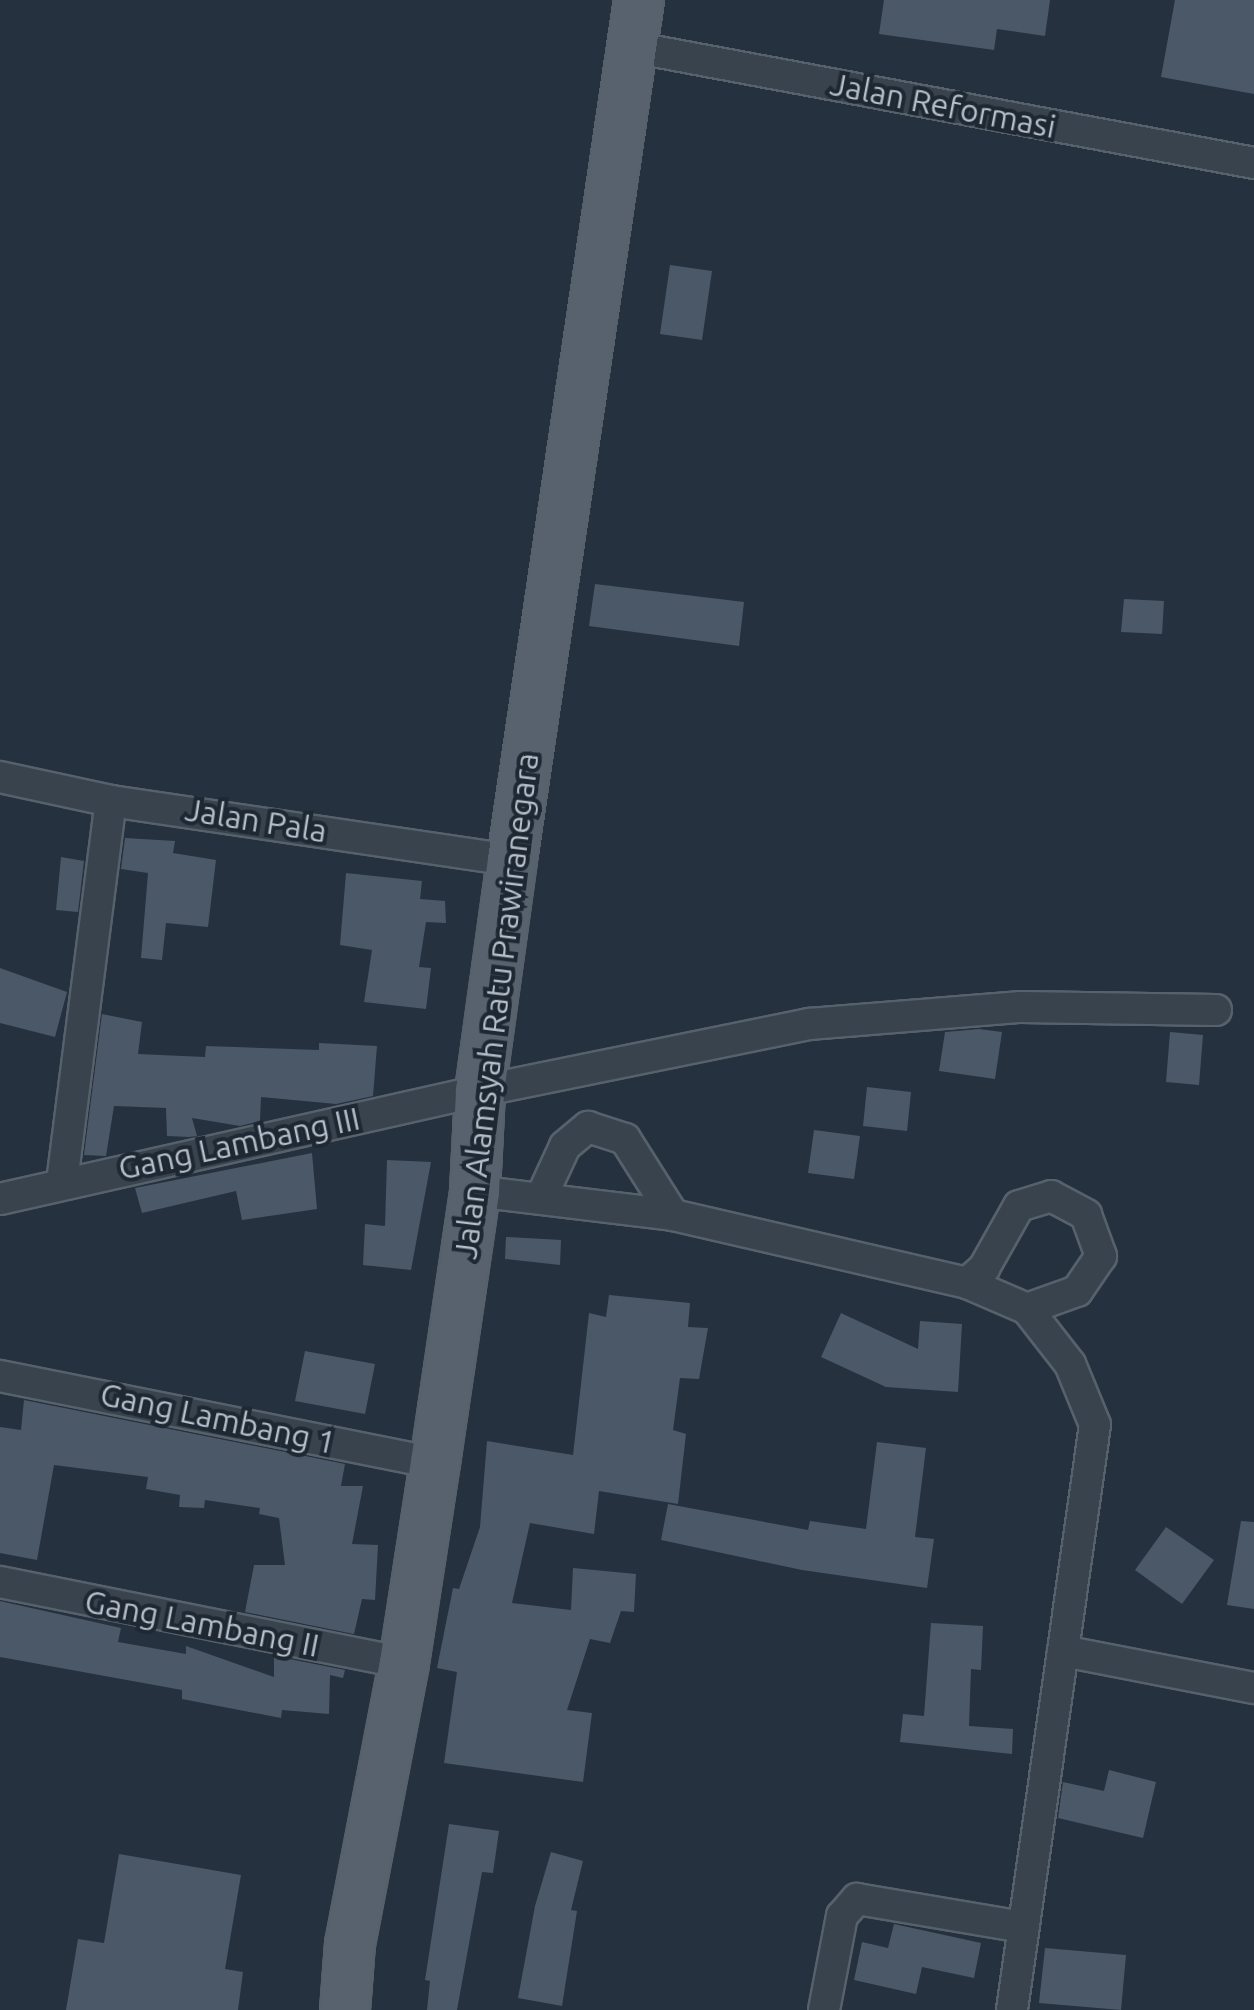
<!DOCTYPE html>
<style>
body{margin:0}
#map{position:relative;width:1254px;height:2010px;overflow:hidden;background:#25313e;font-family:Ubuntu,sans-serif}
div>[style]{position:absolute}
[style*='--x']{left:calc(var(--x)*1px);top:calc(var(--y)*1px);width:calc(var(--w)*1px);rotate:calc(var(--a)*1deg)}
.building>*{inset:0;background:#4b5867}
.roads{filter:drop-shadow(2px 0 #57616c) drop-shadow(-2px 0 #57616c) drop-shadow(0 2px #57616c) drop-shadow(0 -2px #57616c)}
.minor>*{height:30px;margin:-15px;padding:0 15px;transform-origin:15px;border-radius:15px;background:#39434e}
.primary>*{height:48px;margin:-24px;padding:0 24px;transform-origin:24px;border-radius:24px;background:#57626e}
span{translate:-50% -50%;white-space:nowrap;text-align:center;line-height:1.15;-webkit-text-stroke:8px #1e2833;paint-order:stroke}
.street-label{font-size:32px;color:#b5bec9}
</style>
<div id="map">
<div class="building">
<i style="clip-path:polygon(884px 0,1050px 0,1045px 36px,997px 29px,994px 50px,879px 34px)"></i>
<i style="clip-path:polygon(1175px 0,1254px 0,1254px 94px,1161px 77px)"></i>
<i style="clip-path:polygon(670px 265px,712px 271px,702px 340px,660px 334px)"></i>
<i style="clip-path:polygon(595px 584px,744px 602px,739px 646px,589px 626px)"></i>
<i style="clip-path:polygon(1124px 599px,1164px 601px,1162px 634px,1121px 632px)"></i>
<i style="clip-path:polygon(125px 838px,175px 841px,173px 853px,216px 860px,208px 927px,166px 923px,162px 960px,141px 958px,148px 873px,121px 869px)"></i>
<i style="clip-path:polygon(61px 857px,84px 861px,78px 912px,56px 910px)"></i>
<i style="clip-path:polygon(346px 873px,422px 881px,420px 899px,445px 901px,446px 923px,426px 922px,419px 967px,431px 968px,426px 1009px,364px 1002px,372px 950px,340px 945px)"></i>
<i style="clip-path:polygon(0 968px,67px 992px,55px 1037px,0 1023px)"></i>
<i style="clip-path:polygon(102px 1014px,142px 1022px,138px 1054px,205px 1057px,206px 1046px,319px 1050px,319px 1043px,377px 1046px,373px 1096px,336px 1104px,261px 1097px,260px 1121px,240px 1126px,192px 1118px,197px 1136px,189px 1137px,167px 1136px,166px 1108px,114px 1106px,106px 1156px,84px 1155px)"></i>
<i style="clip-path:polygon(979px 1029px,1002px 1032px,995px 1079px,939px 1071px,945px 1032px)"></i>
<i style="clip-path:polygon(1170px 1032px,1203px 1035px,1199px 1085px,1166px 1082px)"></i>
<i style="clip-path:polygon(867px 1087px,911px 1092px,907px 1131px,863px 1126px)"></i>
<i style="clip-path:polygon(814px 1130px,860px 1136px,854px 1179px,808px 1173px)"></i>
<i style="clip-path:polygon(312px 1153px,317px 1209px,242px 1220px,236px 1191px,142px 1213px,135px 1188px)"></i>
<i style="clip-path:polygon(387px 1160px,431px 1162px,411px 1270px,363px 1265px,365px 1224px,385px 1226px)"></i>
<i style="clip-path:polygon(506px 1237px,561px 1240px,560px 1265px,505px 1259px)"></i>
<i style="clip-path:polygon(609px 1295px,690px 1303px,688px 1327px,708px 1328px,699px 1379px,680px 1378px,673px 1430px,686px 1434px,678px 1504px,599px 1491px,594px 1534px,530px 1523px,512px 1603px,571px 1610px,573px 1568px,636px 1574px,634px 1612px,621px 1611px,610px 1643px,590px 1639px,567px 1710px,592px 1713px,583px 1782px,444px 1763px,457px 1672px,437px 1668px,453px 1588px,459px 1589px,480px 1527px,487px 1441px,573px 1455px,589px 1313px,606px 1317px)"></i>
<i style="clip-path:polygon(841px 1313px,918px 1349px,920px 1321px,962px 1324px,958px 1392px,886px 1387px,821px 1357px)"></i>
<i style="clip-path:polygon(305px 1351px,375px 1364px,365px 1414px,295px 1401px)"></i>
<i style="clip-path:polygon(24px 1400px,345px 1464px,341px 1486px,363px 1486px,352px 1544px,378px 1545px,375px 1600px,362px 1599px,354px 1634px,245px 1612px,254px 1565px,285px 1565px,279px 1518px,259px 1514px,260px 1508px,205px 1500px,204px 1508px,179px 1507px,180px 1495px,146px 1489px,148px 1477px,54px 1465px,37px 1560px,0 1553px,0 1427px,21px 1430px)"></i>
<i style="clip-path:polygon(877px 1442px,926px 1448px,915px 1537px,934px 1539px,927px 1588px,802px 1570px,661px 1540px,668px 1504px,808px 1530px,810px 1521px,866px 1529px)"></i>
<i style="clip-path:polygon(1241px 1521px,1254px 1522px,1254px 1609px,1227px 1605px)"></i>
<i style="clip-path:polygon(1166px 1527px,1214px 1560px,1182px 1604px,1135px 1570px)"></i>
<i style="clip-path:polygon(0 1601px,121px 1628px,118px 1642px,186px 1654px,186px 1646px,274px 1677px,274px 1656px,345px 1670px,343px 1678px,330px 1675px,329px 1714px,282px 1710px,281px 1718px,182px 1699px,182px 1690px,0 1657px)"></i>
<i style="clip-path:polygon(931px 1623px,983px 1626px,981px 1670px,971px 1669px,969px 1726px,1013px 1729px,1012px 1754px,900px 1742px,903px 1714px,924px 1716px)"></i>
<i style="clip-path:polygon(1109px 1770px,1156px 1782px,1143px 1838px,1058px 1818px,1063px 1782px,1104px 1791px)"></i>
<i style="clip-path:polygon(449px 1824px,499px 1831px,493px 1873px,482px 1872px,457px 2010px,427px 2010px,430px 1981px,425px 1980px)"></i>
<i style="clip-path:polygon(551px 1852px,583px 1861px,571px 1910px,577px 1911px,562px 2006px,518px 1998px,535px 1906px)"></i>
<i style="clip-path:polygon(119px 1854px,241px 1875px,225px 1969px,243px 1972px,238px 2010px,66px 2010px,78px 1939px,104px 1943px)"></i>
<i style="clip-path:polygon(894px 1924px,981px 1943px,974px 1978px,922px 1967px,916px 1994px,854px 1980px,862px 1942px,888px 1948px)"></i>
<i style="clip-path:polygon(1045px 1948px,1126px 1955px,1121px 2010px,1039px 2003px)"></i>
</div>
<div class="roads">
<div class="minor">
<i style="--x:632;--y:47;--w:633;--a:10.56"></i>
<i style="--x:0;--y:777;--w:114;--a:12.2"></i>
<i style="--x:111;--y:801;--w:405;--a:8.4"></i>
<i style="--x:62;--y:1182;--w:384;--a:-82.7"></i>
<i style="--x:475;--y:1191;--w:199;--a:6.9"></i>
<i style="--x:673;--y:1215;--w:302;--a:13"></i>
<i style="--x:967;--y:1283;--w:65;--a:23.4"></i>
<i style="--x:1027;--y:1309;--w:70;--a:52"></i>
<i style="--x:1070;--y:1364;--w:66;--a:67.7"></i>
<i style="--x:1095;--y:1425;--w:591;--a:98.08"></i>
<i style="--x:541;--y:1198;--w:57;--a:-65.2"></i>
<i style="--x:565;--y:1146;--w:30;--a:-40"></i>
<i style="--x:588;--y:1127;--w:39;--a:18"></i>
<i style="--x:625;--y:1139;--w:90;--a:57.7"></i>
<i style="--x:0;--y:1199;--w:492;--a:-12.7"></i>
<i style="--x:480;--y:1091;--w:336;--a:-11.5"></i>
<i style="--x:809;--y:1024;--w:213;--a:-4.6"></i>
<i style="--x:1021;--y:1007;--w:195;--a:0.9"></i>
<i style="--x:967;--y:1283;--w:23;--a:-41"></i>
<i style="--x:984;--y:1268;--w:71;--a:-60.6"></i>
<i style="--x:1019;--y:1206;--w:34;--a:-17"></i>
<i style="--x:1051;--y:1196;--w:40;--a:28"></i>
<i style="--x:1086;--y:1215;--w:44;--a:69.9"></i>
<i style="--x:1101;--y:1256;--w:42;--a:124.4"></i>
<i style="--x:1077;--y:1291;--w:53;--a:160.2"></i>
<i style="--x:0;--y:1376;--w:444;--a:11.3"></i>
<i style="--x:0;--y:1582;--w:412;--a:11.3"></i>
<i style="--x:1063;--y:1651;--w:195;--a:11"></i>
<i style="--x:824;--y:2010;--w:96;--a:-79.2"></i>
<i style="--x:842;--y:1916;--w:23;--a:-49"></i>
<i style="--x:857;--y:1899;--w:168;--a:9.6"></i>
</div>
<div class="primary">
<i style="--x:345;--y:2010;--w:66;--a:-85.7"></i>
<i style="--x:350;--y:1944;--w:286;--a:-79.1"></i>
<i style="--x:404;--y:1663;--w:202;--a:-81.2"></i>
<i style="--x:435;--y:1463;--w:275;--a:-81.6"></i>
<i style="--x:475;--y:1191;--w:100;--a:-87.1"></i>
<i style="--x:480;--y:1091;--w:233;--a:-82.1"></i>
<i style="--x:512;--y:860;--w:869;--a:-81.6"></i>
</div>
</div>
<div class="street-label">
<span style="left:943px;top:105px;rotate:11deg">Jalan Reformasi</span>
<span style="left:256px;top:820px;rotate:9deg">Jalan Pala</span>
<span style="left:496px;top:1006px;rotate:-83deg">Jalan Alamsyah Ratu Prawiranegara</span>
<span style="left:239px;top:1143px;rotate:-12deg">Gang Lambang III</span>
<span style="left:218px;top:1418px;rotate:12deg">Gang Lambang 1</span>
<span style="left:202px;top:1623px;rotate:11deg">Gang Lambang II</span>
</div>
</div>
